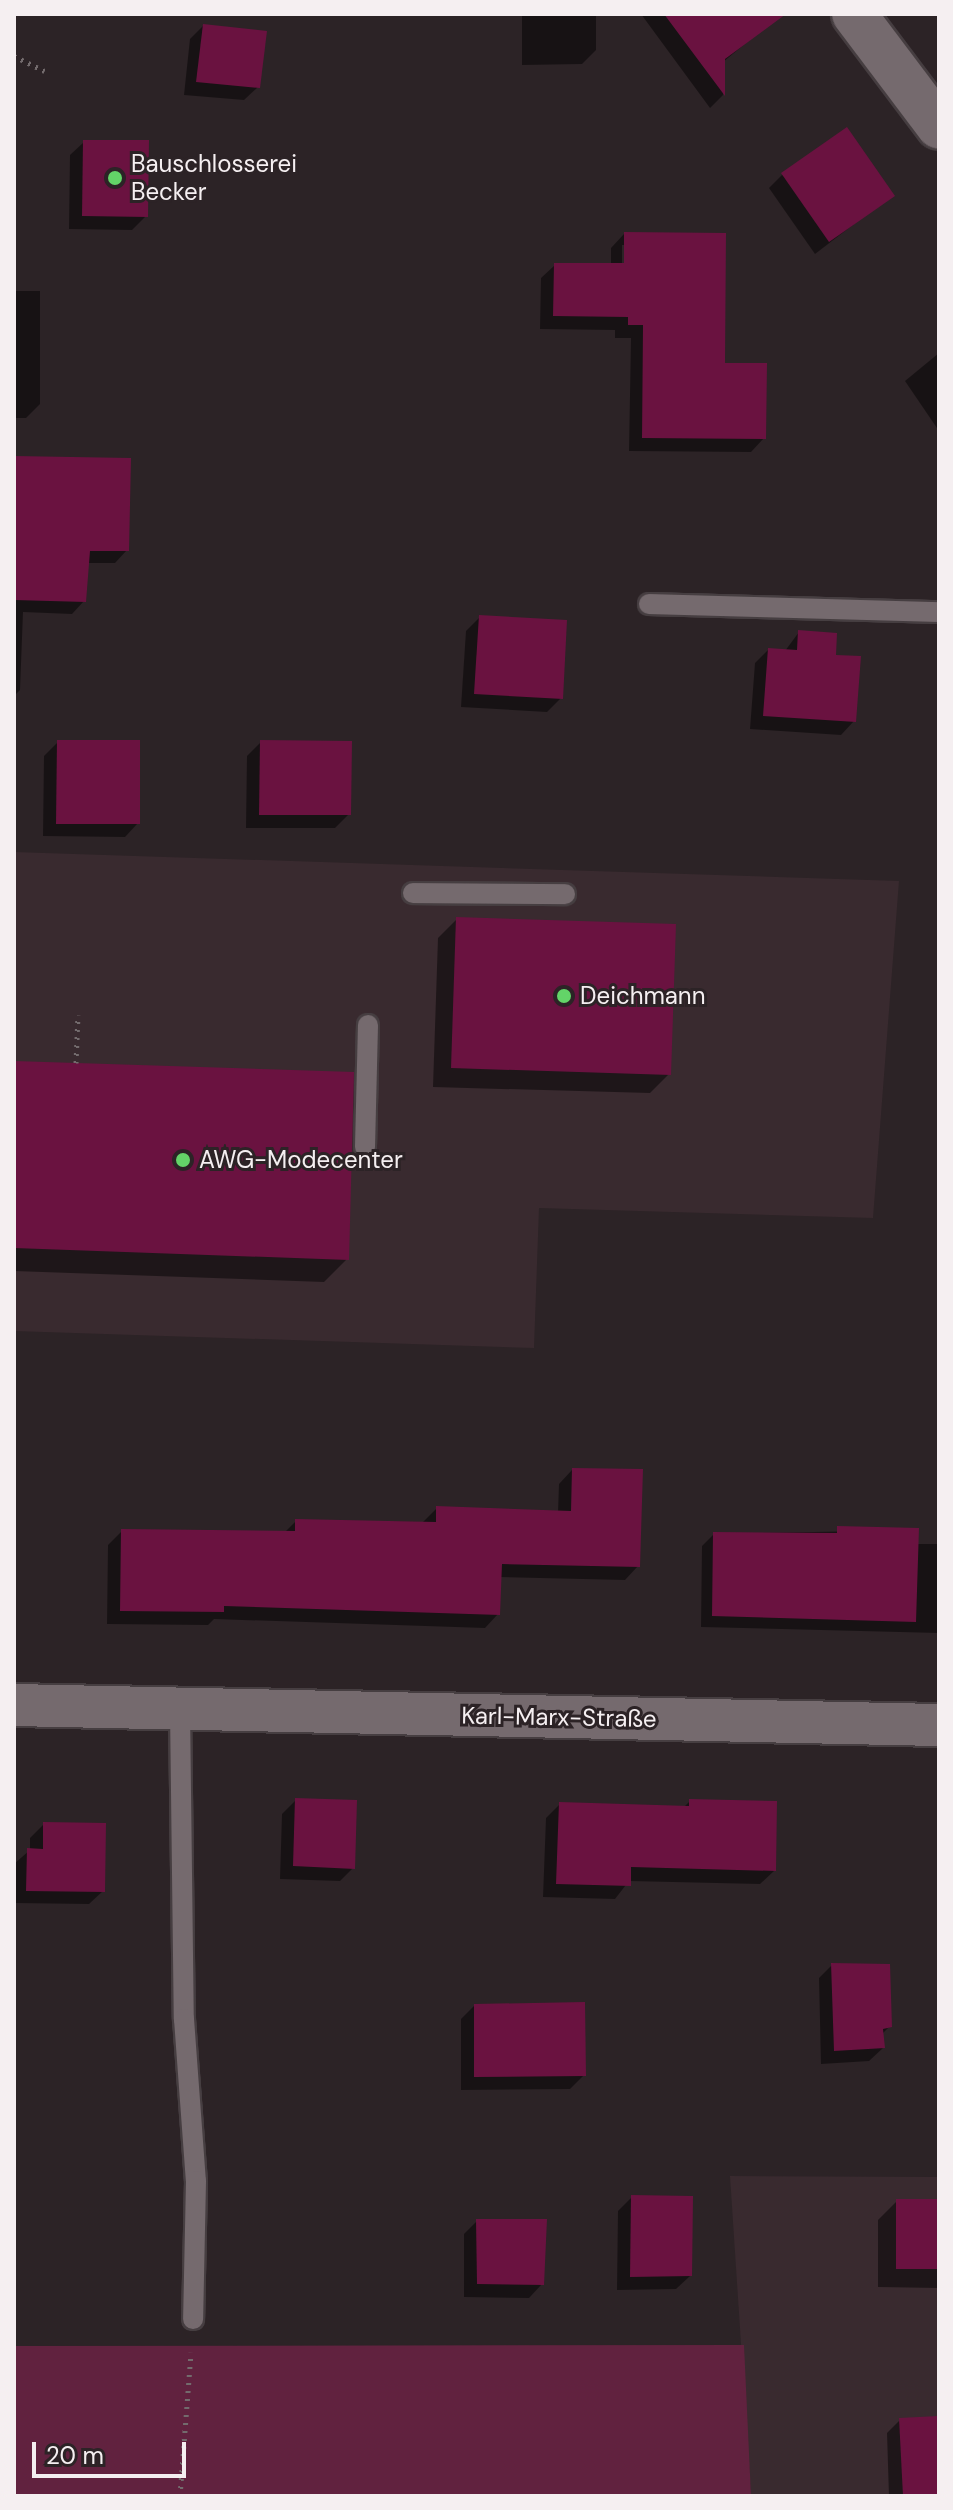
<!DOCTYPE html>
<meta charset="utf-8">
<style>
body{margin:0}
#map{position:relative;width:953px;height:2510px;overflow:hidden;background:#2c2326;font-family:"DM Sans",sans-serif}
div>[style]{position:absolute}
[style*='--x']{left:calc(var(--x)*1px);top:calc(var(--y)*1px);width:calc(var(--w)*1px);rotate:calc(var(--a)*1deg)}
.built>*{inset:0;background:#392a2f}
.green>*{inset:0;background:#61223f}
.shadow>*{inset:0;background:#0007}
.building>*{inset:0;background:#6a1240}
.path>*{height:5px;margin-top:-2.5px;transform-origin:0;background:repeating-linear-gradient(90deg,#736b6d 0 2px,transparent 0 8px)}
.roads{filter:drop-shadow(2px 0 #463e41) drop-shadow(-2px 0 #463e41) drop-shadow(0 2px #463e41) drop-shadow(0 -2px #463e41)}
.service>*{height:20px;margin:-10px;padding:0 10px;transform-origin:10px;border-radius:10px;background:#756a6e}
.minor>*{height:42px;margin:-21px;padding:0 21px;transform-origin:21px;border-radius:21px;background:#756a6e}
.tertiary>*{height:44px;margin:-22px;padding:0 22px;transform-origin:22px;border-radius:22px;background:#756a6e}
.dots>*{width:22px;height:22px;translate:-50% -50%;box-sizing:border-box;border:4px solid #2c2326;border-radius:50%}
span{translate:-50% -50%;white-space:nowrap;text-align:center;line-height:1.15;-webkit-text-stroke:6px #2c2326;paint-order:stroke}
.poi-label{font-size:24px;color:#f5eff1}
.left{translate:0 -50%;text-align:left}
.street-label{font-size:24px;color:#f5eff1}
.frame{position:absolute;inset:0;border:16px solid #f5eff1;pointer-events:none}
.scale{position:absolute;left:32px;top:2442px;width:154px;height:36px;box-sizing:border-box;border:4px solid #f5eff1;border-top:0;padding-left:10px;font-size:24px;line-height:28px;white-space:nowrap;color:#f5eff1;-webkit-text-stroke:6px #2c2326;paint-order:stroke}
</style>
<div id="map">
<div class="built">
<i style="clip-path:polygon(14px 852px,899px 881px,873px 1218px,539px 1208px,534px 1348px,14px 1331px)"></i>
<i style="clip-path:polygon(730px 2176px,939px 2177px,939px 2496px,751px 2496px)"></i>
</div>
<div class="green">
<i style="clip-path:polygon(744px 2345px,751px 2496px,14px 2496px,14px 2346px)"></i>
</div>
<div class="shadow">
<i style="clip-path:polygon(522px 14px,596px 14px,596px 50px,582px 64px,522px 65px)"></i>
<i style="clip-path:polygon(641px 14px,760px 14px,768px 25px,723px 62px,723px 95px,710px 108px)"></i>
<i style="clip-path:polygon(203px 26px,258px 87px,244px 100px,184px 95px,190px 39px)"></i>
<i style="clip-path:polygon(84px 142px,146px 216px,132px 230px,69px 229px,70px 155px)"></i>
<i style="clip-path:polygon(782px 175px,892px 195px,815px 254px,769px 188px)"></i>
<i style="clip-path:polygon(evenodd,624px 234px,723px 365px,764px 438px,751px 452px,629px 451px,631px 338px,615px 338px,615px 330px,540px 329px,541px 278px,555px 265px,611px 265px,611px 248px,624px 234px,622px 245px,626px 245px,626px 273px,622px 273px,622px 245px)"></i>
<i style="clip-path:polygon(14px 291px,40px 291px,40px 404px,26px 418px,14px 418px)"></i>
<i style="clip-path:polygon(939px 353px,939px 431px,905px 381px)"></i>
<i style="clip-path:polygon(14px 458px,127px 550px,115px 563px,87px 563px,84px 601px,72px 614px,23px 612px,20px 690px,14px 696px)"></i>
<i style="clip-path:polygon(480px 617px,561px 698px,547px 712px,461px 707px,466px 631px)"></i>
<i style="clip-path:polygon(799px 632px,834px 657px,854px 721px,841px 735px,750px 729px,755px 663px,768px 650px,785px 651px)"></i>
<i style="clip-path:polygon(58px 742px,138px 823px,125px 837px,43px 836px,44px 756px)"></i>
<i style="clip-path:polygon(261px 742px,349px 814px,335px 828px,246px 828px,247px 756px)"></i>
<i style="clip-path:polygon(457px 919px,669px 1074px,650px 1093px,433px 1087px,438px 938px)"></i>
<i style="clip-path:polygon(14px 1063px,347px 1259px,324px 1282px,14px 1271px)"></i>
<i style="clip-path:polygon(572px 1470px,638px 1566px,625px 1580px,499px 1577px,498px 1614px,485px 1628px,214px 1619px,208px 1625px,107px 1624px,108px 1545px,122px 1531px,284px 1533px,296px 1521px,423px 1522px,437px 1508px,558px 1512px,559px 1484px)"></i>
<i style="clip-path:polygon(917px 1530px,917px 1544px,939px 1544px,939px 1633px,701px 1627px,702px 1546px,714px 1534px)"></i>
<i style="clip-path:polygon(14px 1545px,16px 1545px,14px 1605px)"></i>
<i style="clip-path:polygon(296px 1800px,353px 1868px,340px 1881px,280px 1879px,282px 1814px)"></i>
<i style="clip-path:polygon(690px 1801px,774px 1871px,760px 1884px,629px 1881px,615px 1899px,543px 1897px,546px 1818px,560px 1804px,683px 1808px)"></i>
<i style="clip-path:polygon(44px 1824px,103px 1891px,89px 1904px,14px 1903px,14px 1864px,30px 1850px,30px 1838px)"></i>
<i style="clip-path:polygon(832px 1965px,890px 2026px,882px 2034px,883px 2048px,869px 2061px,821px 2064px,819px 1978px)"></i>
<i style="clip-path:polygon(474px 2006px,584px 2075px,570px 2089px,461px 2090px,461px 2019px)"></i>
<i style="clip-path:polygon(632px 2197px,690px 2276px,676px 2289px,617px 2290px,618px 2211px)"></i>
<i style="clip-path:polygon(897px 2201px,939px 2201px,939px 2288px,878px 2287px,878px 2220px)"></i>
<i style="clip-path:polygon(477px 2221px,542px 2284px,529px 2298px,464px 2297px,464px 2234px)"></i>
<i style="clip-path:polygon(939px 2418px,939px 2496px,889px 2496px,887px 2433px,900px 2420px)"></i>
</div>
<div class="building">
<i style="clip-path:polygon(664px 14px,786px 14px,725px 59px,725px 96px)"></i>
<i style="clip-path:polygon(203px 24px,267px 31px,260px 88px,196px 82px)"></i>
<i style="clip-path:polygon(847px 127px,895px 196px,829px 242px,781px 173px)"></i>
<i style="clip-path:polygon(83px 140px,149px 140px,148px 217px,82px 216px)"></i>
<i style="clip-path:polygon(624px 232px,726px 233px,725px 363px,767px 363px,766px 439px,642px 438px,643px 325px,628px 325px,628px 317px,553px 316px,554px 263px,624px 263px)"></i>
<i style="clip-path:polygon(14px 456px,131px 458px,129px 551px,90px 551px,86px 602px,14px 600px)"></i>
<i style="clip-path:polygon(479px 615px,567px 620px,563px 699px,474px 694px)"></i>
<i style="clip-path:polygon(798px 630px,837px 633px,836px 655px,861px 656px,856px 722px,763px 716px,768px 648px,797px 650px)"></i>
<i style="clip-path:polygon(57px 740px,140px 740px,140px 824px,56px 824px)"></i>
<i style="clip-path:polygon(260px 740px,352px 741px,351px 815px,259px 815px)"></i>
<i style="clip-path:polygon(456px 917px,676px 924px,671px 1075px,451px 1068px)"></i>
<i style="clip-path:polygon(14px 1061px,354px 1072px,349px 1260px,14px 1248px)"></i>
<i style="clip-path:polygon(572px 1468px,643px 1469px,640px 1567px,502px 1564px,500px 1615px,224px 1606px,224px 1612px,120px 1611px,121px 1529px,295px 1531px,295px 1519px,436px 1522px,436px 1506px,571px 1511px)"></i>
<i style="clip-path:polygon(837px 1526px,919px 1528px,916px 1622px,712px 1616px,713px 1532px,837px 1533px)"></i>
<i style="clip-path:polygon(295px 1798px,357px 1800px,355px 1869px,293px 1866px)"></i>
<i style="clip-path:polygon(689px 1799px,777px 1801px,776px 1871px,631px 1867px,631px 1886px,556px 1884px,559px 1802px,689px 1806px)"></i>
<i style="clip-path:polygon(43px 1822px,106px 1823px,105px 1892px,26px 1891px,27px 1848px,43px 1849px)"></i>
<i style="clip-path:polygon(831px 1963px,890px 1964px,892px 2027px,883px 2029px,885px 2048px,834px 2051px)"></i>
<i style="clip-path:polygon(585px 2002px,586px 2076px,474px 2077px,474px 2004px)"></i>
<i style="clip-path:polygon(631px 2195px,693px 2196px,692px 2276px,630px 2277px)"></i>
<i style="clip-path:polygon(896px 2199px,939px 2199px,939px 2269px,896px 2269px)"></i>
<i style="clip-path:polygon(476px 2219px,547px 2219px,544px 2285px,477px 2284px)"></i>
<i style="clip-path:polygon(939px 2416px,939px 2496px,903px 2496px,899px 2418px)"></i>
</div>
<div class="path">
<i style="--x:14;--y:56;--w:34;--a:26"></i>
<i style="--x:76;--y:1063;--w:48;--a:-87.6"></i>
<i style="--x:180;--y:2496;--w:144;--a:-85.6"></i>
</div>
<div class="roads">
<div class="service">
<i style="--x:649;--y:604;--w:290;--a:1.6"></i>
<i style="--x:413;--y:893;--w:152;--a:0.4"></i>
<i style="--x:365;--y:1147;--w:122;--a:-88.6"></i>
<i style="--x:180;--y:1709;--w:310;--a:89.3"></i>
<i style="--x:184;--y:2019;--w:162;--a:85.8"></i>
<i style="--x:196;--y:2181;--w:138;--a:91.2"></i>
</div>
<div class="minor">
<i style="--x:14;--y:1705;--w:925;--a:1.24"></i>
</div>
<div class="tertiary">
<i style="--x:854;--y:14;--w:141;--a:53"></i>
</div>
</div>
<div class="dots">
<i style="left:115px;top:178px;background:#63d468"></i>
<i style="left:564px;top:996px;background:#63d468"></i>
<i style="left:183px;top:1160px;background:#63d468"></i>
</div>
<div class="poi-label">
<span class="left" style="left:131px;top:178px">Bauschlosserei<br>Becker</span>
<span class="left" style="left:580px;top:996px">Deichmann</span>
<span class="left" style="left:199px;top:1160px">AWG-Modecenter</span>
</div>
<div class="street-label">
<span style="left:559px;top:1717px;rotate:1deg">Karl-Marx-Straße</span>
</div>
<div class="frame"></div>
<div class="scale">20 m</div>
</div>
